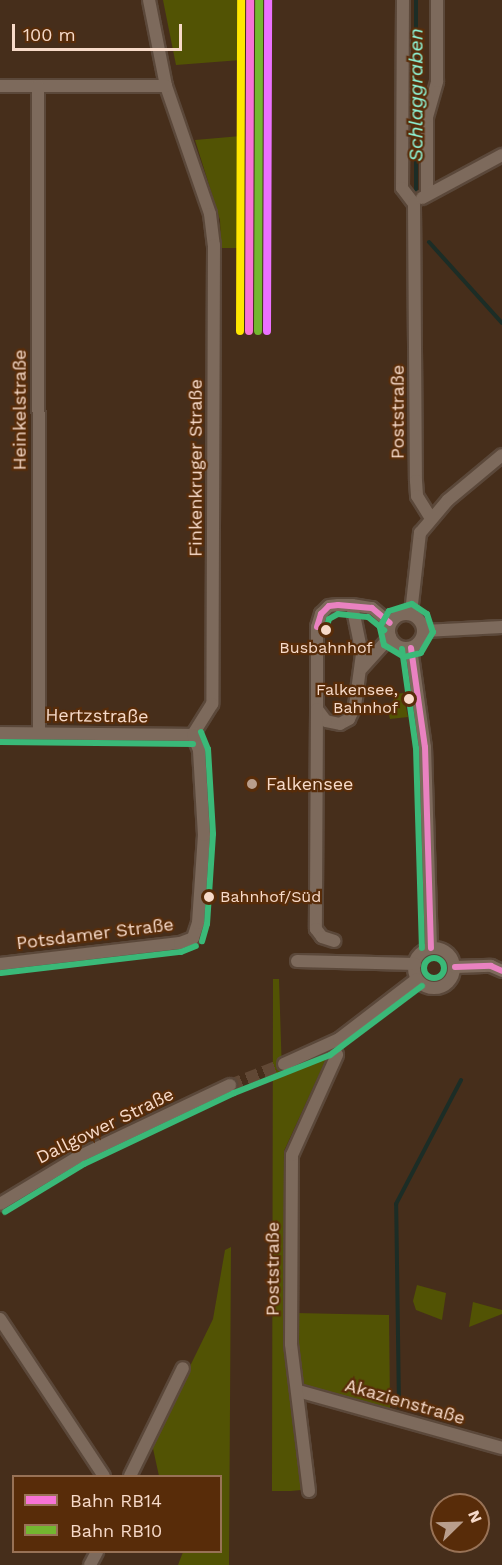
<!DOCTYPE html>
<meta charset="utf-8">
<style>
body{margin:0}
#map{position:relative;width:502px;height:1565px;overflow:hidden;background:#462e1b;font-family:"Work Sans",sans-serif}
div>[style]{position:absolute}
[style*='--x']{left:calc(var(--x)*1px);top:calc(var(--y)*1px);width:calc(var(--w)*1px);rotate:calc(var(--a)*1deg)}
.green>*{inset:0;background:#525304}
.stream>*{height:4px;margin:-2px;padding:0 2px;transform-origin:2px;border-radius:2px;background:#1c2d26}
.minor-tunnel>*{height:12px;margin-top:-6px;transform-origin:0;background:repeating-linear-gradient(90deg,#614835 0 12px,transparent 0 18px)}
.roads{filter:drop-shadow(2px 0 #5b483a) drop-shadow(-2px 0 #5b483a) drop-shadow(0 2px #5b483a) drop-shadow(0 -2px #5b483a)}
.minor>*{height:12px;margin:-6px;padding:0 6px;transform-origin:6px;border-radius:6px;background:#7d6a5c}
.minor>.ring{margin:-6px;padding:0;box-sizing:content-box;background:none;border:12px solid #7d6a5c;border-radius:50%}
.bus-1>*{height:6px;margin:-3px;padding:0 3px;transform-origin:3px;border-radius:3px;background:#e982c1}
.bus-2>*{height:6px;margin:-3px;padding:0 3px;transform-origin:3px;border-radius:3px;background:#3ab978}
.bus-2>.ring{margin:-3px;padding:0;box-sizing:content-box;background:none;border:6px solid #3ab978;border-radius:50%}
.rail-1>*{height:8px;margin:-4px;padding:0 4px;transform-origin:4px;border-radius:4px;background:#f673d6}
.rail-2>*{height:8px;margin:-4px;padding:0 4px;transform-origin:4px;border-radius:4px;background:#73b730}
.rail-3>*{height:8px;margin:-4px;padding:0 4px;transform-origin:4px;border-radius:4px;background:#ffe600}
.rail-4>*{height:8px;margin:-4px;padding:0 4px;transform-origin:4px;border-radius:4px;background:#eb71ff}
.dots>*{width:16px;height:16px;translate:-50% -50%;box-sizing:border-box;border:3px solid #582c09;border-radius:50%}
span{translate:-50% -50%;white-space:nowrap;text-align:center;line-height:1.15;-webkit-text-stroke:4.5px #582c09;paint-order:stroke}
.bus-label{font-size:16px;color:#f7dac9}
.right{translate:-100% -50%;text-align:right}
.left{translate:0 -50%;text-align:left}
.street-label{font-size:18px;color:#f7dac9}
.poi-label{font-size:18px;color:#f7dac9}
.water-label{font-size:20px;color:#90f9db;font-style:italic}
.legend{position:absolute;left:12px;top:1475px;width:210px;height:78px;box-sizing:border-box;background:#582c09;border:2px solid #987256;margin:0;padding:8px 10px;list-style:none;font-size:18px;color:#f7dac9}
.legend li{display:flex;align-items:center;gap:12px;height:30px}
.legend b{width:30px;border:2px solid #987256}
.north{position:absolute;left:430px;top:1493px;width:60px;height:60px;box-sizing:border-box;background:#582c09;border:2px solid #987256;border-radius:50%;rotate:67deg;font-size:16px;font-weight:700;line-height:24px;text-align:center;color:#f7dac9}
.north::after{content:'';display:block;margin:auto;width:21px;height:27px;background:#b99e8c;clip-path:polygon(50% 0,100% 100%,50% 72%,0 100%)}
.scale{position:absolute;left:12px;top:24px;width:170px;height:27px;box-sizing:border-box;border:3px solid #f7dac9;border-top:0;padding-left:8px;font-size:18px;line-height:21px;white-space:nowrap;color:#f7dac9;-webkit-text-stroke:4px #582c09;paint-order:stroke}
</style>
<div id="map">
<div class="green">
<i style="clip-path:polygon(163px 0,240px 0,241px 60px,176px 65px)"></i>
<i style="clip-path:polygon(241px 136px,239px 248px,221px 248px,220px 220px,195px 140px)"></i>
<i style="clip-path:polygon(403px 693px,408px 717px,390px 719px,388px 710px,397px 694px)"></i>
<i style="clip-path:polygon(273px 979px,279px 979px,282px 1074px,328px 1055px,284px 1151px,285px 1356px,301px 1490px,291px 1491px,272px 1491px)"></i>
<i style="clip-path:polygon(231px 1247px,229px 1565px,178px 1565px,183px 1552px,220px 1552px,220px 1476px,159px 1476px,152px 1444px,213px 1319px,225px 1250px)"></i>
<i style="clip-path:polygon(417px 1285px,446px 1293px,442px 1320px,416px 1310px,413px 1301px)"></i>
<i style="clip-path:polygon(473px 1302px,502px 1310px,502px 1314px,469px 1327px)"></i>
<i style="clip-path:polygon(295px 1313px,389px 1315px,390px 1409px,299px 1385px)"></i>
</div>
<div class="stream">
<i style="--x:416;--y:0;--w:190;--a:90"></i>
<i style="--x:429;--y:242;--w:109;--a:48"></i>
<i style="--x:399;--y:1407;--w:203;--a:-90.8"></i>
<i style="--x:396;--y:1204;--w:140;--a:-62.3"></i>
</div>
<div class="minor-tunnel">
<i style="--x:230;--y:1085;--w:58;--a:-21.3"></i>
</div>
<div class="roads">
<div class="minor">
<i style="--x:149;--y:0;--w:88;--a:78.8"></i>
<i style="--x:166;--y:86;--w:135;--a:71"></i>
<i style="--x:210;--y:214;--w:31;--a:83"></i>
<i style="--x:214;--y:245;--w:459;--a:90.2"></i>
<i style="--x:212;--y:704;--w:36;--a:122"></i>
<i style="--x:403;--y:0;--w:188;--a:90.3"></i>
<i style="--x:402;--y:188;--w:20;--a:53"></i>
<i style="--x:414;--y:204;--w:277;--a:89.6"></i>
<i style="--x:416;--y:481;--w:15;--a:86"></i>
<i style="--x:417;--y:496;--w:25;--a:58"></i>
<i style="--x:0;--y:86;--w:166;--a:0"></i>
<i style="--x:38;--y:86;--w:647;--a:89.91"></i>
<i style="--x:427;--y:194;--w:77;--a:-90"></i>
<i style="--x:427;--y:117;--w:37;--a:-74"></i>
<i style="--x:437;--y:81;--w:81;--a:-90"></i>
<i style="--x:422;--y:198;--w:91;--a:-28.3"></i>
<i style="--x:352;--y:605;--w:50;--a:78.5"></i>
<i style="--x:362;--y:654;--w:52;--a:97.7"></i>
<i style="--x:355;--y:706;--w:14;--a:115"></i>
<i style="--x:349;--y:719;--w:10;--a:151"></i>
<i style="--x:340;--y:724;--w:14;--a:-168"></i>
<i style="--x:326;--y:721;--w:15;--a:-127"></i>
<i style="--x:317;--y:709;--w:82;--a:-90"></i>
<i style="--x:317;--y:627;--w:14;--a:-73"></i>
<i style="--x:321;--y:614;--w:11;--a:-45"></i>
<i style="--x:329;--y:606;--w:9;--a:-6"></i>
<i style="--x:338;--y:605;--w:14;--a:0"></i>
<i style="--x:352;--y:605;--w:20;--a:9"></i>
<i style="--x:372;--y:608;--w:23;--a:40"></i>
<i style="--x:411;--y:613;--w:81;--a:-83.6"></i>
<i style="--x:420;--y:533;--w:43;--a:-49.7"></i>
<i style="--x:448;--y:500;--w:70;--a:-39.8"></i>
<i class="ring" style="left:389px;top:614px;width:22px;height:22px"></i>
<i style="--x:424;--y:631;--w:78;--a:-2.9"></i>
<i style="--x:411;--y:648;--w:100;--a:82"></i>
<i style="--x:425;--y:747;--w:201;--a:88.3"></i>
<i style="--x:362;--y:668;--w:42;--a:-47.9"></i>
<i style="--x:317;--y:709;--w:220;--a:90.3"></i>
<i style="--x:316;--y:929;--w:10;--a:53"></i>
<i style="--x:322;--y:937;--w:13;--a:18"></i>
<i style="--x:0;--y:733;--w:193;--a:0.6"></i>
<i class="ring" style="left:414px;top:948px;width:28px;height:28px"></i>
<i style="--x:297;--y:961;--w:118;--a:1.5"></i>
<i style="--x:0;--y:964;--w:181;--a:-6.7"></i>
<i style="--x:180;--y:943;--w:14;--a:-21"></i>
<i style="--x:193;--y:938;--w:16;--a:-72"></i>
<i style="--x:198;--y:923;--w:88;--a:-86.1"></i>
<i style="--x:204;--y:835;--w:85;--a:-93.4"></i>
<i style="--x:199;--y:750;--w:16;--a:-112"></i>
<i style="--x:455;--y:967;--w:36;--a:-2"></i>
<i style="--x:491;--y:966;--w:12;--a:24"></i>
<i style="--x:284;--y:1064;--w:60;--a:-24.4"></i>
<i style="--x:339;--y:1039;--w:98;--a:-37.6"></i>
<i style="--x:0;--y:1204;--w:93;--a:-31"></i>
<i style="--x:80;--y:1156;--w:166;--a:-25.3"></i>
<i style="--x:0;--y:1319;--w:188;--a:56.5"></i>
<i style="--x:298;--y:1391;--w:212;--a:15.6"></i>
<i style="--x:130;--y:1476;--w:120;--a:-63.9"></i>
<i style="--x:309;--y:1491;--w:148;--a:-97"></i>
<i style="--x:291;--y:1344;--w:189;--a:-89.7"></i>
<i style="--x:292;--y:1155;--w:110;--a:-65.8"></i>
<i style="--x:90;--y:1565;--w:15;--a:-62"></i>
</div>
</div>
<div class="bus-1">
<i style="--x:317;--y:627;--w:14;--a:-73"></i>
<i style="--x:321;--y:614;--w:11;--a:-45"></i>
<i style="--x:329;--y:606;--w:9;--a:-6"></i>
<i style="--x:338;--y:605;--w:34;--a:5"></i>
<i style="--x:372;--y:608;--w:23;--a:40"></i>
<i style="--x:411;--y:648;--w:100;--a:82"></i>
<i style="--x:425;--y:747;--w:201;--a:88.3"></i>
<i style="--x:455;--y:967;--w:36;--a:-2"></i>
<i style="--x:491;--y:966;--w:12;--a:24"></i>
</div>
<div class="bus-2">
<i style="--x:326;--y:630;--w:11;--a:-75"></i>
<i style="--x:329;--y:619;--w:10;--a:-29"></i>
<i style="--x:338;--y:614;--w:30;--a:6"></i>
<i style="--x:368;--y:617;--w:21;--a:39"></i>
<i style="--x:402;--y:649;--w:100;--a:82"></i>
<i style="--x:416;--y:748;--w:200;--a:88.3"></i>
<i style="--x:421;--y:653;--w:17;--a:167"></i>
<i style="--x:404;--y:657;--w:23;--a:-149"></i>
<i style="--x:384;--y:645;--w:18;--a:-103"></i>
<i style="--x:380;--y:627;--w:18;--a:-61"></i>
<i style="--x:389;--y:611;--w:24;--a:-17"></i>
<i style="--x:412;--y:604;--w:18;--a:34"></i>
<i style="--x:427;--y:614;--w:19;--a:72"></i>
<i style="--x:433;--y:632;--w:22;--a:120"></i>
<i style="--x:201;--y:732;--w:18;--a:68"></i>
<i style="--x:208;--y:749;--w:85;--a:86.6"></i>
<i style="--x:213;--y:834;--w:90;--a:93.8"></i>
<i style="--x:207;--y:924;--w:18;--a:106"></i>
<i style="--x:0;--y:742;--w:193;--a:0.6"></i>
<i class="ring" style="left:424px;top:958px;width:14px;height:14px"></i>
<i style="--x:1;--y:973;--w:181;--a:-6.7"></i>
<i style="--x:181;--y:952;--w:16;--a:-22"></i>
<i style="--x:5;--y:1212;--w:92;--a:-31.3"></i>
<i style="--x:84;--y:1164;--w:166;--a:-25.3"></i>
<i style="--x:234;--y:1093;--w:103;--a:-21.6"></i>
<i style="--x:330;--y:1055;--w:115;--a:-36.9"></i>
</div>
<div class="rail-1">
<i style="--x:249;--y:331;--w:331;--a:-89.8"></i>
</div>
<div class="rail-2">
<i style="--x:258;--y:331;--w:331;--a:-89.8"></i>
</div>
<div class="rail-3">
<i style="--x:240;--y:331;--w:331;--a:-89.8"></i>
</div>
<div class="rail-4">
<i style="--x:267;--y:331;--w:331;--a:-89.8"></i>
</div>
<div class="dots">
<i style="left:326px;top:630px;background:#f7dac9"></i>
<i style="left:409px;top:699px;background:#f7dac9"></i>
<i style="left:252px;top:784px;background:#b99e8c"></i>
<i style="left:209px;top:897px;background:#f7dac9"></i>
</div>
<div class="bus-label">
<span style="left:326px;top:648px">Busbahnhof</span>
<span class="right" style="left:398px;top:699px">Falkensee,<br>Bahnhof</span>
<span class="left" style="left:220px;top:897px">Bahnhof/Süd</span>
</div>
<div class="street-label">
<span style="left:20px;top:410px;rotate:-90deg">Heinkelstraße</span>
<span style="left:398px;top:412px;rotate:-90deg">Poststraße</span>
<span style="left:196px;top:468px;rotate:-90deg">Finkenkruger Straße</span>
<span style="left:97px;top:716px;rotate:1deg">Hertzstraße</span>
<span style="left:95px;top:934px;rotate:-7deg">Potsdamer Straße</span>
<span style="left:105px;top:1126px;rotate:-26deg">Dallgower Straße</span>
<span style="left:273px;top:1269px;rotate:-90deg">Poststraße</span>
<span style="left:405px;top:1402px;rotate:16deg">Akazienstraße</span>
</div>
<div class="poi-label">
<span class="left" style="left:266px;top:784px">Falkensee</span>
</div>
<div class="water-label">
<span style="left:416px;top:95px;rotate:-90deg">Schlaggraben</span>
</div>
<ul class="legend">
<li><b style="height:8px;background:#f673d6"></b>Bahn RB14</li>
<li><b style="height:8px;background:#73b730"></b>Bahn RB10</li>
</ul>
<div class="north">N</div>
<div class="scale">100 m</div>
</div>
